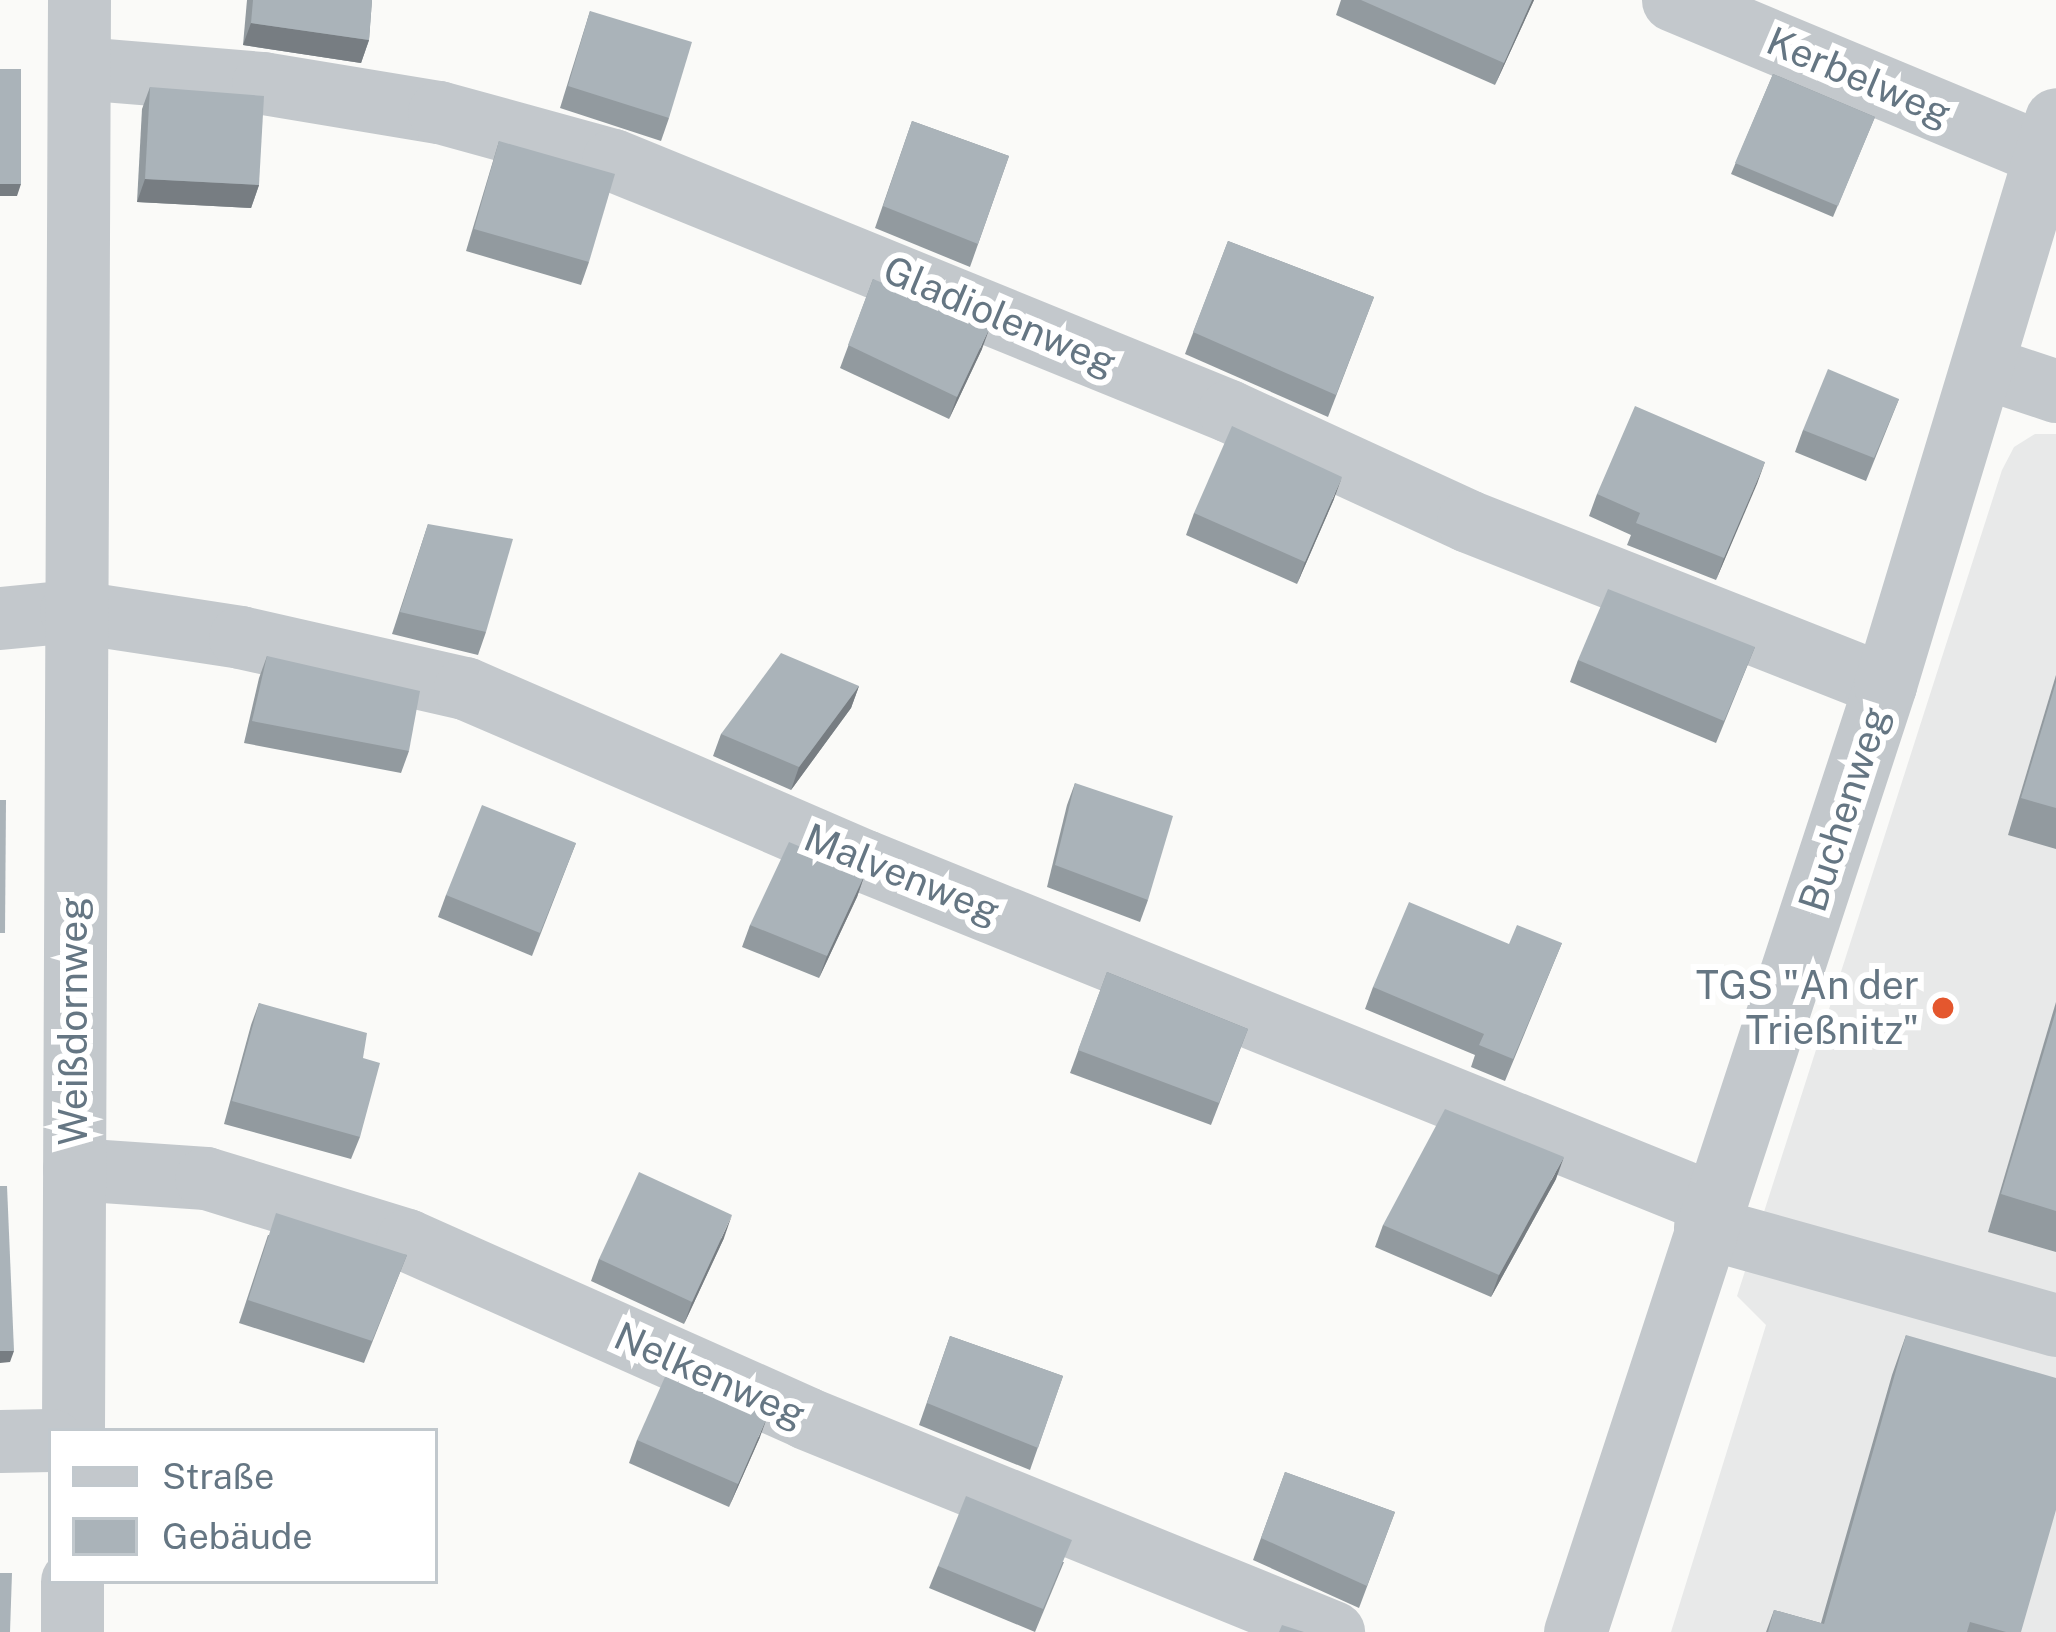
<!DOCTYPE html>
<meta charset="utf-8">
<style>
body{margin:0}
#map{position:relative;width:2056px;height:1632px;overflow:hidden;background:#fafaf8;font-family:"Public Sans",sans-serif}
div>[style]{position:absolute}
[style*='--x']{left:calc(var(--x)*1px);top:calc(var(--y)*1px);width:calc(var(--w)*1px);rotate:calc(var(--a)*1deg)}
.built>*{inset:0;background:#e8e9e9}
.minor>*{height:63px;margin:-31.5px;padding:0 31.5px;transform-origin:31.5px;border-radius:31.5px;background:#c3c8cc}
.wall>*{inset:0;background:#929a9f}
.shaded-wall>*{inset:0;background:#777d82}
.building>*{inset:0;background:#aab3b9}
.dots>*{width:33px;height:33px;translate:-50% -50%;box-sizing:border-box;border:6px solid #fff;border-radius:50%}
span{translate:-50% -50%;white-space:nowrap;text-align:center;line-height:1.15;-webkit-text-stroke:12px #fff;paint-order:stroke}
.street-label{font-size:39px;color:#657683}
.poi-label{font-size:39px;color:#657683}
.right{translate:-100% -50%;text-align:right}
.legend{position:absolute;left:48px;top:1428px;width:390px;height:156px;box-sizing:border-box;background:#fff;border:3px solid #c1c8cd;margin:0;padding:15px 21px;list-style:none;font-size:36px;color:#657683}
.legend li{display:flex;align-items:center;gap:24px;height:60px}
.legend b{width:60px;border:3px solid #c1c8cd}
</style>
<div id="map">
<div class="built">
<i style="clip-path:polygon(2035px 434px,2056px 434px,2056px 1632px,1671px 1632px,1766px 1325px,1737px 1296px,2002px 470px,2014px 447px)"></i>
</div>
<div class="minor">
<i style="--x:1673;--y:0;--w:403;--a:22.6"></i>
<i style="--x:80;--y:68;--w:184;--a:4.7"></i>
<i style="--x:263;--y:83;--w:178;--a:9.4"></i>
<i style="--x:439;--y:112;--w:180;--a:15.4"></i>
<i style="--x:613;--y:160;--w:665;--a:22.17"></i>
<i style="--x:1229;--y:411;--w:263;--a:24.7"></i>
<i style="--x:1468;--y:521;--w:448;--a:21.5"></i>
<i style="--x:1984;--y:367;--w:76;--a:18.4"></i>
<i style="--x:0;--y:618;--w:71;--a:-5.6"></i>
<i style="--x:71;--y:611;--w:171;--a:8.7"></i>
<i style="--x:240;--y:637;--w:231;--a:12.8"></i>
<i style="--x:465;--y:688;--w:436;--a:23.4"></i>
<i style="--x:865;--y:861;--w:916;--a:22"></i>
<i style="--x:74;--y:1169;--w:132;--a:3.9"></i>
<i style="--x:206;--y:1178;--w:210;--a:17.1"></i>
<i style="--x:407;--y:1240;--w:437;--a:24"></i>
<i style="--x:806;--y:1418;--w:569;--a:22.1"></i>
<i style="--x:1705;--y:1227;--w:364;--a:15.6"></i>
<i style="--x:73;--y:1431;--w:1431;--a:-89.76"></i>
<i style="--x:0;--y:1441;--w:51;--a:-1.1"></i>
<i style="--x:72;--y:1632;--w:51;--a:-90"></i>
<i style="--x:1575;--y:1632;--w:996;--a:-71.87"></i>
<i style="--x:1885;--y:685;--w:591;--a:-73.19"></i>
</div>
<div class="wall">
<i style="clip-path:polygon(247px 0,372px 0,369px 40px,361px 63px,243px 45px)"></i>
<i style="clip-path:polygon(1341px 0,1534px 0,1495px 85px,1336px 15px)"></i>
<i style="clip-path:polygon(590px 11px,669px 118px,661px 141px,560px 108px)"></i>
<i style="clip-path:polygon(1773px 74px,1875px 117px,1833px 217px,1731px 174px)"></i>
<i style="clip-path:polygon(150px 87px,259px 185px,251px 208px,137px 202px,142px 109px)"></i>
<i style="clip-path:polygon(912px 121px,1009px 156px,970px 267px,875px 228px)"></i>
<i style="clip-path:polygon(499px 141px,589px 262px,581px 285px,466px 251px)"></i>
<i style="clip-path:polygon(1228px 241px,1374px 297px,1328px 417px,1185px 354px)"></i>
<i style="clip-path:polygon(873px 279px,982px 349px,949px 419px,840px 368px)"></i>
<i style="clip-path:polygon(1899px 399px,1866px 481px,1795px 452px,1803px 430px)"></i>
<i style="clip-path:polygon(1765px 462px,1716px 580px,1627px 545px,1631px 535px,1589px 516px,1597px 494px)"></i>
<i style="clip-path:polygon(1334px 499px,1297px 584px,1186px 535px,1194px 513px)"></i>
<i style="clip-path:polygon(428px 524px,486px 632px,478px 655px,392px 634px)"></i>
<i style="clip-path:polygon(1755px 647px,1716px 743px,1570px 682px,1578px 660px)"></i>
<i style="clip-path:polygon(267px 656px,409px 751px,401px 773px,244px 743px,259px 678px)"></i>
<i style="clip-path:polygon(2056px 675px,2056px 849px,2008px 835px)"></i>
<i style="clip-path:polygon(859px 686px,851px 708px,791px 790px,713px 756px,721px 734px)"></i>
<i style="clip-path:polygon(1075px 783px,1148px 900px,1140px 922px,1047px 887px,1067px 805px)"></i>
<i style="clip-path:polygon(576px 843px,532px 956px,438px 917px,446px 895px)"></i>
<i style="clip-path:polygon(865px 874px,857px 897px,819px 978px,742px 947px,750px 925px)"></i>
<i style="clip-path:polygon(1562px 943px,1505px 1081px,1471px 1067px,1475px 1055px,1365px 1009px,1373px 987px,1509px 944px)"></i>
<i style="clip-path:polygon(1107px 972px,1248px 1029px,1211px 1125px,1070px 1073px)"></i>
<i style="clip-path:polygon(2056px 1002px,2056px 1252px,1988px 1232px)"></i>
<i style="clip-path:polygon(259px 1003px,363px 1058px,360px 1137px,351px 1159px,224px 1124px,251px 1025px)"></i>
<i style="clip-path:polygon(1556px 1179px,1491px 1297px,1375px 1247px,1383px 1225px)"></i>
<i style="clip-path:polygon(268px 1235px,407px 1255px,364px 1363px,239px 1323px)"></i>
<i style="clip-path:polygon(724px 1238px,684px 1324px,591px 1281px,599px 1259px)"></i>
<i style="clip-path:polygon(1906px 1335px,2021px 1632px,1766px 1632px,1774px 1610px,1821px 1623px,1892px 1375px)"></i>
<i style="clip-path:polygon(950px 1336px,1063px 1376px,1030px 1470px,919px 1425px)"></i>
<i style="clip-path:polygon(760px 1437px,729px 1507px,629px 1463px,637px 1440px)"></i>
<i style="clip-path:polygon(1285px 1472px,1395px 1512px,1359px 1608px,1253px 1560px)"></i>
<i style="clip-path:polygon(1064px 1562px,1035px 1632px,929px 1588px,938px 1566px)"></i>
</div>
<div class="shaded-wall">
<i style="clip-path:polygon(1532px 0,1534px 0,1495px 85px,1504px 63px)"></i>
<i style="clip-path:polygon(251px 23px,369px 40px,361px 63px,243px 45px)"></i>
<i style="clip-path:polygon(145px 179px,259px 185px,251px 208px,137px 202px)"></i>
<i style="clip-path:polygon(0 184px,21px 184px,17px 196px,0 196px)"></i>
<i style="clip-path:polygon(990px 327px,982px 349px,949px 419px,957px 397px)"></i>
<i style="clip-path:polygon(1765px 462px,1757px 484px,1716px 580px,1724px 558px)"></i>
<i style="clip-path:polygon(1342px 477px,1334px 499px,1297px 584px,1305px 562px)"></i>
<i style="clip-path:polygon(859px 686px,851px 708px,791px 790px,799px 767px)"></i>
<i style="clip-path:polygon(865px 874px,857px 897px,819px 978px,827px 956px)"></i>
<i style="clip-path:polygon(1564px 1157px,1556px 1179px,1491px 1297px,1499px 1275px)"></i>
<i style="clip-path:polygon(732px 1215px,724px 1238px,684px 1324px,692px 1302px)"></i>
<i style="clip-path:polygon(0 1351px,14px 1351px,10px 1362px,0 1363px)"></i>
<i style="clip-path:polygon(768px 1415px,760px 1437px,729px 1507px,738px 1484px)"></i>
</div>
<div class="building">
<i style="clip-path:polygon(253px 0,372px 0,369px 40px,251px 23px)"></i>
<i style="clip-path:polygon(1361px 0,1532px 0,1504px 63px)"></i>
<i style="clip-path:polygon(590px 11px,692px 42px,669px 118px,568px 86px)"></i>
<i style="clip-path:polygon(0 69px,21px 69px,21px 184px,0 184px)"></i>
<i style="clip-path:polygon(1773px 74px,1875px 117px,1838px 206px,1735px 163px)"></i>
<i style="clip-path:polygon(150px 87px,264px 96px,259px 185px,145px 179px)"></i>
<i style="clip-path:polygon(912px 121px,1009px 156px,978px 244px,883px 206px)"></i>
<i style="clip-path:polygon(499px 141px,615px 174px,589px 262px,474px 229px)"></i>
<i style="clip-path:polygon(1228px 241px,1374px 297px,1336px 395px,1193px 332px)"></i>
<i style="clip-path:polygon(873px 279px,990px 327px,957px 397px,848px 345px)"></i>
<i style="clip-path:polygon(1828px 369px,1899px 399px,1874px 458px,1803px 430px)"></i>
<i style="clip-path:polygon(1635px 406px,1765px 462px,1724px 558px,1636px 523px,1640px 513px,1597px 494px)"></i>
<i style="clip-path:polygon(1232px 426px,1342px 477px,1305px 562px,1194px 513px)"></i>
<i style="clip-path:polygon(428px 524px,513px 539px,486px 632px,400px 612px)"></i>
<i style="clip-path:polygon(1608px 589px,1755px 647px,1724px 721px,1578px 660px)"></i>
<i style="clip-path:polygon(781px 653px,859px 686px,799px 767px,721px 734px)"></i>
<i style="clip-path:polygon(267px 656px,420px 691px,409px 751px,252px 721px)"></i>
<i style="clip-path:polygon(2056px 682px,2056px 808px,2021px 798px)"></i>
<i style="clip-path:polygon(1075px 783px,1173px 816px,1148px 900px,1055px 865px)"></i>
<i style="clip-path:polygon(0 800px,6px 800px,5px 933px,0 933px)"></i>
<i style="clip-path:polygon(482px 805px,576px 843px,540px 933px,446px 895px)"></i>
<i style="clip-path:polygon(789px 842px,865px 874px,827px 956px,750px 925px)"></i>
<i style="clip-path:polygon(1409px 902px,1509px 944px,1517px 925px,1562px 943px,1513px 1059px,1479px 1045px,1484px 1034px,1373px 987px)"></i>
<i style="clip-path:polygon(1107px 972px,1248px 1029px,1219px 1103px,1078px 1050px)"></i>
<i style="clip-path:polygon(259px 1003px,367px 1033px,363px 1058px,380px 1063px,360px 1137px,232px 1101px)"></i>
<i style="clip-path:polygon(2056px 1011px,2056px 1211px,2001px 1194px)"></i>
<i style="clip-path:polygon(1445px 1109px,1564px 1157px,1499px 1275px,1383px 1225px)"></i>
<i style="clip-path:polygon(639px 1172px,732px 1215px,692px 1302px,599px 1259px)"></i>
<i style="clip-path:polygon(0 1186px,7px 1186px,14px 1351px,0 1351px)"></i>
<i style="clip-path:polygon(276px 1213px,407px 1255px,372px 1341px,248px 1300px)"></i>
<i style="clip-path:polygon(1906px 1335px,2056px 1378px,2056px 1510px,2021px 1632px,2006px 1632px,1970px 1622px,1967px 1632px,1768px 1632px,1774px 1610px,1824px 1624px)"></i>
<i style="clip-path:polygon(950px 1336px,1063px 1376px,1038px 1448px,927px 1403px)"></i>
<i style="clip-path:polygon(668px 1370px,768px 1415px,738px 1484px,637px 1440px)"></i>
<i style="clip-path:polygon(1285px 1472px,1395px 1512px,1367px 1586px,1261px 1538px)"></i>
<i style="clip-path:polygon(966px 1496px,1072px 1540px,1043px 1609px,938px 1566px)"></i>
<i style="clip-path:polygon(0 1573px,12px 1573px,10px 1632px,0 1632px)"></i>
<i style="clip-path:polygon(1282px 1625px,1304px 1632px,1279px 1632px)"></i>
</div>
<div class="dots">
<i style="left:1943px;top:1008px;background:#e4572e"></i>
</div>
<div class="street-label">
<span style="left:1859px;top:77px;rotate:23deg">Kerbelweg</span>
<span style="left:1000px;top:316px;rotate:23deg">Gladiolenweg</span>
<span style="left:1844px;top:809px;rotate:-72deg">Buchenweg</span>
<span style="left:902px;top:874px;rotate:22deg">Malvenweg</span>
<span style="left:73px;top:1021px;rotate:-90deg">Weißdornweg</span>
<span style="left:710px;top:1375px;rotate:24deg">Nelkenweg</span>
</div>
<div class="poi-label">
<span class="right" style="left:1919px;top:1008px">TGS "An der<br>Trießnitz"</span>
</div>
<ul class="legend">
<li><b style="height:15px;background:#c3c8cc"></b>Straße</li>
<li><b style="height:33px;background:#aab3b9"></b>Gebäude</li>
</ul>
</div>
